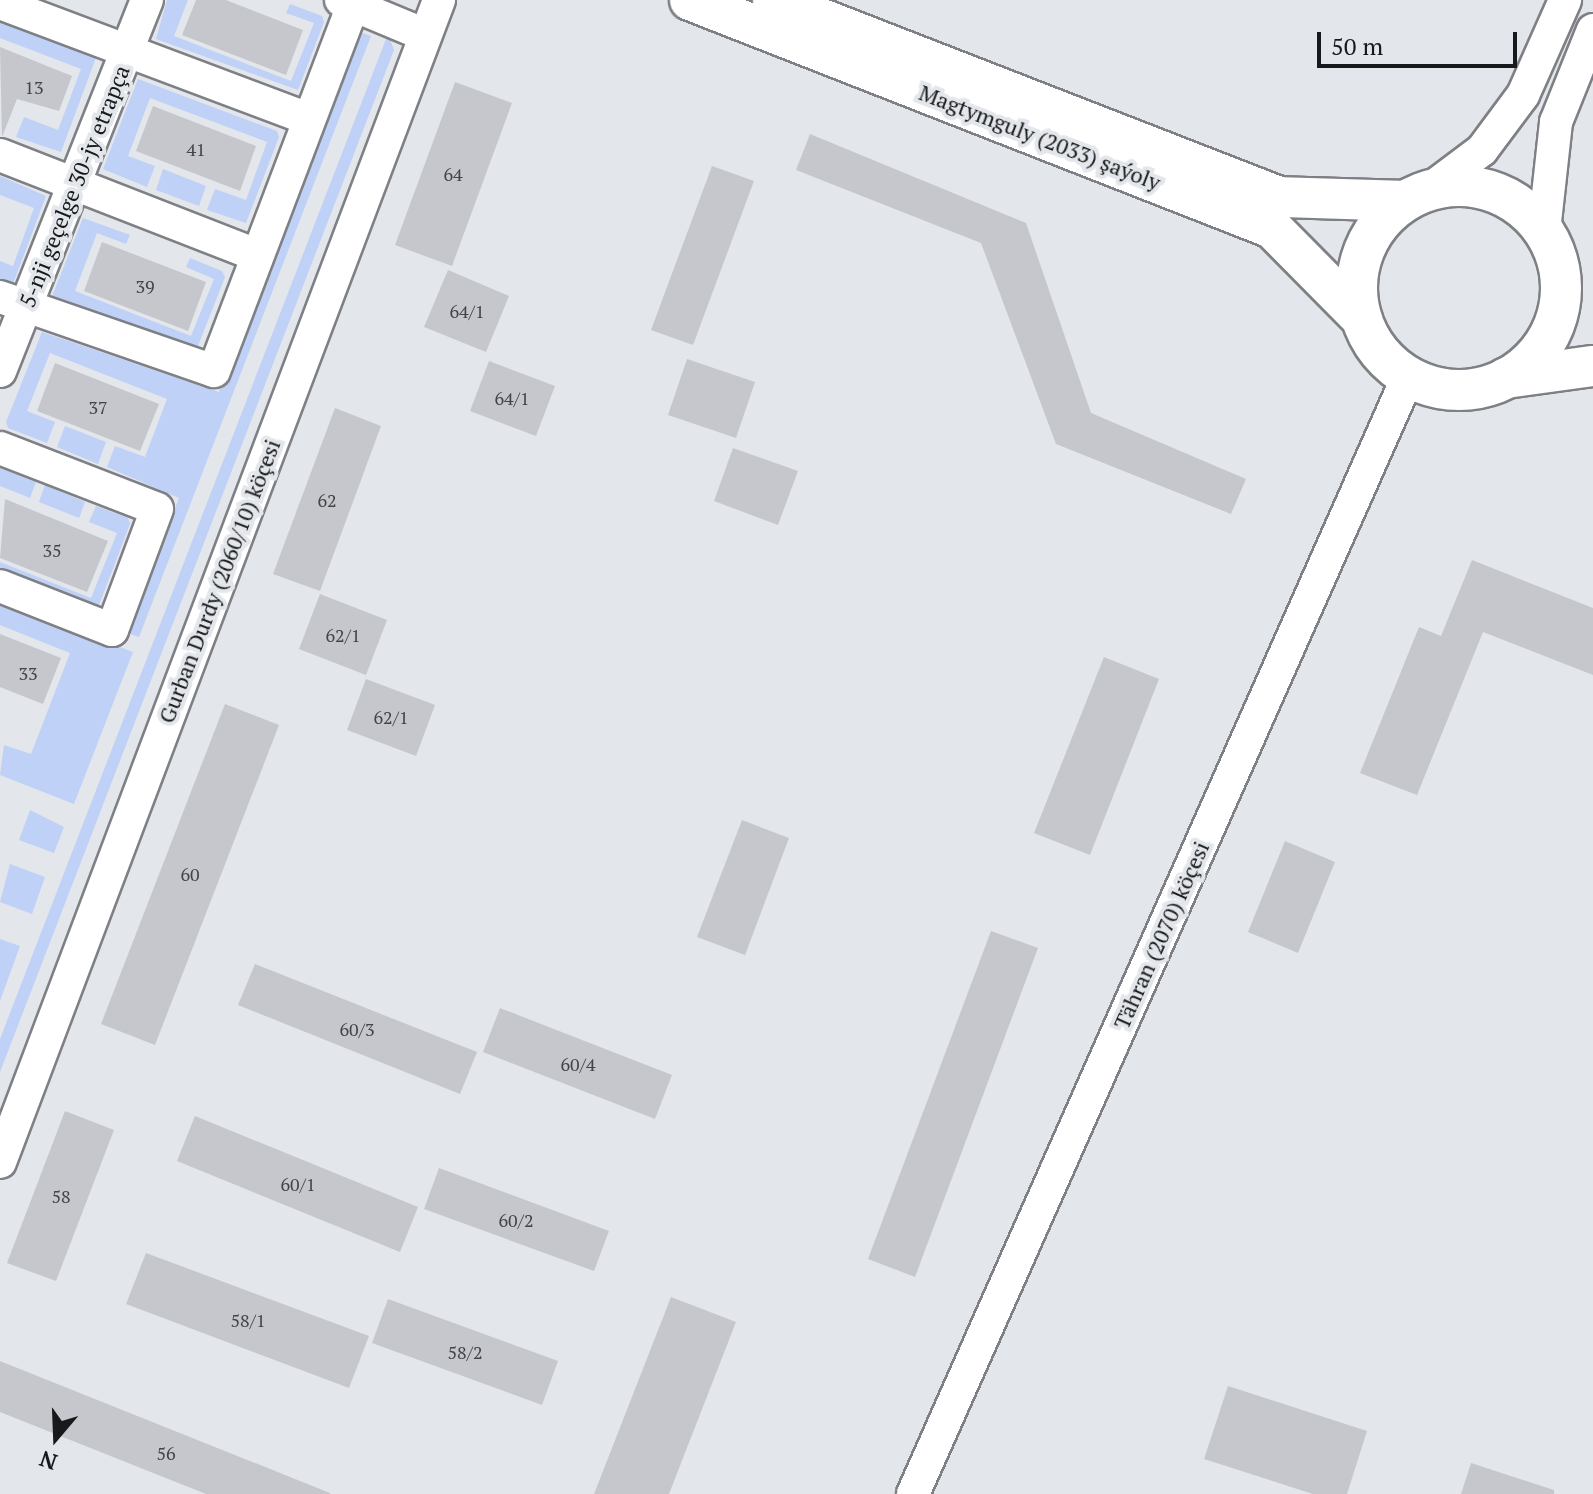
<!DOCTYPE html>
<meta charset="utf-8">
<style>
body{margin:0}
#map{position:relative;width:1593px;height:1494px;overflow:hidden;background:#e3e6eb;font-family:"PT Serif",serif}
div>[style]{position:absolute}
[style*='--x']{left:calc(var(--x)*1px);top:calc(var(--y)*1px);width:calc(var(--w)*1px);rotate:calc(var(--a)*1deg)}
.green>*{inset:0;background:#bfd1f6}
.building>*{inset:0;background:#c5c7cc}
.roads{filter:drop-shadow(2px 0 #7e8085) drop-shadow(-2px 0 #7e8085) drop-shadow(0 2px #7e8085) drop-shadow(0 -2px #7e8085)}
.minor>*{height:32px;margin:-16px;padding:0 16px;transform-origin:16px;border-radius:16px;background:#fff}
.major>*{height:40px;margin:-20px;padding:0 20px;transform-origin:20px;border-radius:20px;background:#fff}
.major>.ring{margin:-20px;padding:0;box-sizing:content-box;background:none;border:40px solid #fff;border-radius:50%}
span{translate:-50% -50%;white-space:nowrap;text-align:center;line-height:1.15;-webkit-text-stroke:8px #e3e6eb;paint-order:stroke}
.number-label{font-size:18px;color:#434446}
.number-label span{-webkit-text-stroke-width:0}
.street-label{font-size:22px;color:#18191a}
.north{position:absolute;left:16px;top:1398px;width:80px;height:80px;-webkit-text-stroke:6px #e3e6eb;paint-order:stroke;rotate:199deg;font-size:22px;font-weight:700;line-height:32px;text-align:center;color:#18191a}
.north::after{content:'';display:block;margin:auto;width:28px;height:36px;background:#18191a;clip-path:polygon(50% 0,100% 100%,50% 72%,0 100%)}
.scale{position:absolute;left:1317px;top:32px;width:200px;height:36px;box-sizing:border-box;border:4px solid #18191a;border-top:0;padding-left:10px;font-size:24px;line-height:28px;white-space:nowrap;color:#18191a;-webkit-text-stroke:6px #e3e6eb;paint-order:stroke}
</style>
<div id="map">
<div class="green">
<i style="clip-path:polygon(167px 0,188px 0,174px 36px,291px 81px,314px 23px,286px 13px,290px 4px,322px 16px,324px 22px,298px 90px,156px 39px)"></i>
<i style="clip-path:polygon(0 17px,97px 55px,61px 152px,16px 137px,24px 117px,58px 130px,81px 69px,0 38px)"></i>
<i style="clip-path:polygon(359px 32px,371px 36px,139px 637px,127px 633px,179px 498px,107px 467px,115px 446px,145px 457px,167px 399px,50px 353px,27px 411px,55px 422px,47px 443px,8px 428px,6px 422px,42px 332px,219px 392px)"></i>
<i style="clip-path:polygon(388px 34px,394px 50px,0 1072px,0 1039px)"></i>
<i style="clip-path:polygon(138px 79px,277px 131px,279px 137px,246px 223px,207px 210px,215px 189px,246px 200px,267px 142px,150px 98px,128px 156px,155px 166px,147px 187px,103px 169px)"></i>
<i style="clip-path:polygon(163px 169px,206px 186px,199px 206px,156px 190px)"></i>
<i style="clip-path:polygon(0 176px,46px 196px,13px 284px,0 280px,0 261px,13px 266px,34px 208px,0 195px)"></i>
<i style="clip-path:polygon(83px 218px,130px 235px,126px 244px,97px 233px,75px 291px,191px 336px,214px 279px,186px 267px,190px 258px,222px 271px,225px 277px,196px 351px,51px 299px)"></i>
<i style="clip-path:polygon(65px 426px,106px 442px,98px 464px,57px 447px)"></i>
<i style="clip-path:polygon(0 468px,36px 482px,30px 498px,0 486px)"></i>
<i style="clip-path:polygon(45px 485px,85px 502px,79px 518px,39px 502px)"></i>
<i style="clip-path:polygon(96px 506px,128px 518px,130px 524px,96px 613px,0 580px,0 562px,91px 598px,117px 533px,89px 522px)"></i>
<i style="clip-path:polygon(0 601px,133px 652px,74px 804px,0 775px,4px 745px,31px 754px,70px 653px,0 625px)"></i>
<i style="clip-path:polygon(30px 810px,64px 827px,54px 853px,19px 840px)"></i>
<i style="clip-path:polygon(10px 864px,45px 877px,32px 914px,0 902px)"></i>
<i style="clip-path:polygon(0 939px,20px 946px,0 1001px)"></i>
</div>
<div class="building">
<i style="clip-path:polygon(196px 0,226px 0,303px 30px,286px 75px,182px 35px)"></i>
<i style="clip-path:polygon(0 47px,72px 76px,59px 111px,17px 99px,2px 137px)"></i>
<i style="clip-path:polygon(455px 82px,512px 103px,452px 266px,395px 245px)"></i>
<i style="clip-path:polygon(153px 106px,256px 146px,240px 191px,136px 151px)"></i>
<i style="clip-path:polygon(810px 134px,1026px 223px,1091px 413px,1246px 479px,1231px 514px,1056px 444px,981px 243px,796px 170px)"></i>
<i style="clip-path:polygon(712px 166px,754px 181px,693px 345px,651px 330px)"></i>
<i style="clip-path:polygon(102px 242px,206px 282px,188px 331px,84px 291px)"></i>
<i style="clip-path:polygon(448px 270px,509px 296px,486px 352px,424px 327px)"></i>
<i style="clip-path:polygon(687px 359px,755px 382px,736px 438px,668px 415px)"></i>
<i style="clip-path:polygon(489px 361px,555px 386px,536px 436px,470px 411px)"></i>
<i style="clip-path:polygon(55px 363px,159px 404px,140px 451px,37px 411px)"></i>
<i style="clip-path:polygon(335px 408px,381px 426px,320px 591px,273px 574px)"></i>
<i style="clip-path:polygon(733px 448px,798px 471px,778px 525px,714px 501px)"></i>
<i style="clip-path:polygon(5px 499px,108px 541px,87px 592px,0 558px)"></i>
<i style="clip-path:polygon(1472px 560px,1593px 608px,1593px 675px,1483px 632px,1417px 795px,1360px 773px,1419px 627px,1441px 636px)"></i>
<i style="clip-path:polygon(320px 594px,387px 620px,366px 675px,299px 649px)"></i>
<i style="clip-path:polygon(0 634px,61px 658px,43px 704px,0 687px)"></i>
<i style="clip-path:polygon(1104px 657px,1159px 679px,1090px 855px,1034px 833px)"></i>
<i style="clip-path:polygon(366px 679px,435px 705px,416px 756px,347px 730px)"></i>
<i style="clip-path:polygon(225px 704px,279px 725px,155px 1045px,101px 1024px)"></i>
<i style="clip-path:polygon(742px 820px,789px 838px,745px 955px,697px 937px)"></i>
<i style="clip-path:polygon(1285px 841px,1335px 862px,1298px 953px,1248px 932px)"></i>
<i style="clip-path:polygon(991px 931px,1038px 948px,915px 1277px,868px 1259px)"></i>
<i style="clip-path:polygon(255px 964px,477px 1052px,460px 1094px,238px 1005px)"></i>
<i style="clip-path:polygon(500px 1008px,672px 1075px,655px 1119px,483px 1052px)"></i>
<i style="clip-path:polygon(65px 1111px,114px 1130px,56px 1281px,7px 1263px)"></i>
<i style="clip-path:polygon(195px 1116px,418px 1207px,400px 1252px,177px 1161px)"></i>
<i style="clip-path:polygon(439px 1168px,609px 1231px,594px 1271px,424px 1209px)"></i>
<i style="clip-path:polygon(146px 1253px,369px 1336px,349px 1388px,126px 1304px)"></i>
<i style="clip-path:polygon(671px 1297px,736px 1322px,669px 1494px,594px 1494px)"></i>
<i style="clip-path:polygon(388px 1299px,558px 1361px,542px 1405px,372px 1343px)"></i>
<i style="clip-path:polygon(0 1361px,330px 1493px,330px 1494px,206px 1494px,0 1412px)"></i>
<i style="clip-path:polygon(1228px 1386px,1367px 1431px,1347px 1494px,1313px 1494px,1204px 1459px)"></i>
<i style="clip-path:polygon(1471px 1463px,1554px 1490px,1554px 1494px,1461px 1494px)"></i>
</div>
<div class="roads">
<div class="minor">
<i style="--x:341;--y:0;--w:91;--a:22.6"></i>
<i style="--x:0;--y:3;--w:330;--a:20.6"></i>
<i style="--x:0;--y:155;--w:275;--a:21.3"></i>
<i style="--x:1430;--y:189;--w:65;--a:-36.9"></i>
<i style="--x:1482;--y:150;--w:69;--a:-53.3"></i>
<i style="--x:1523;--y:95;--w:104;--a:-66.1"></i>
<i style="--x:1544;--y:231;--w:110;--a:-83.7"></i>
<i style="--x:1556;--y:122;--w:99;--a:-68.1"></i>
<i style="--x:0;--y:297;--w:226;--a:19.1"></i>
<i style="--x:214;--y:371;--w:392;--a:-69.2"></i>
<i style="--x:0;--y:371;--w:399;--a:-68.4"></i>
<i style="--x:0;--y:448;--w:168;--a:21.2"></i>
<i style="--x:157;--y:509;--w:129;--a:110.4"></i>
<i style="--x:112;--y:630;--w:120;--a:-158.6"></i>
<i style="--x:0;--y:1162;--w:1242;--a:-69.3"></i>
<i style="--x:913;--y:1494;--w:1222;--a:-66.1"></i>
</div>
<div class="major">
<i style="--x:690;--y:0;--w:625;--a:21.39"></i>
<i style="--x:1272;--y:228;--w:127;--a:45.3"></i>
<i style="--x:773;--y:0;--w:543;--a:21.27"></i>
<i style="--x:1279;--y:197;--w:125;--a:1.8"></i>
<i class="ring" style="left:1357px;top:186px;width:164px;height:164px"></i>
<i style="--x:1506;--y:378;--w:88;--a:-7.9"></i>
</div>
</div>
<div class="number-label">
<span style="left:34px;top:87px">13</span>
<span style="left:196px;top:149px">41</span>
<span style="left:453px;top:174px">64</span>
<span style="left:145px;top:286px">39</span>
<span style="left:467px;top:311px">64/1</span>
<span style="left:512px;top:398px">64/1</span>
<span style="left:98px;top:407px">37</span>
<span style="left:327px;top:500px">62</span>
<span style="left:52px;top:550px">35</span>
<span style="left:343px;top:635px">62/1</span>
<span style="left:28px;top:673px">33</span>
<span style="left:391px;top:717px">62/1</span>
<span style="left:190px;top:874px">60</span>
<span style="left:357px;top:1029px">60/3</span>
<span style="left:578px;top:1064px">60/4</span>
<span style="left:298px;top:1184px">60/1</span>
<span style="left:61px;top:1196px">58</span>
<span style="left:516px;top:1220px">60/2</span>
<span style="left:248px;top:1320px">58/1</span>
<span style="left:465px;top:1352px">58/2</span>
<span style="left:166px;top:1453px">56</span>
</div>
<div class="street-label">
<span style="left:1040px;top:137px;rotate:21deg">Magtymguly (2033) şaýoly</span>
<span style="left:74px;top:186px;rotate:-68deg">5-nji geçelge 30-jy etrapça</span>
<span style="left:219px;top:581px;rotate:-69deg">Gurban Durdy (2060/10) köçesi</span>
<span style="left:1161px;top:935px;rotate:-66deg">Tähran (2070) köçesi</span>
</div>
<div class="north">N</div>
<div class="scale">50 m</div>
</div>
